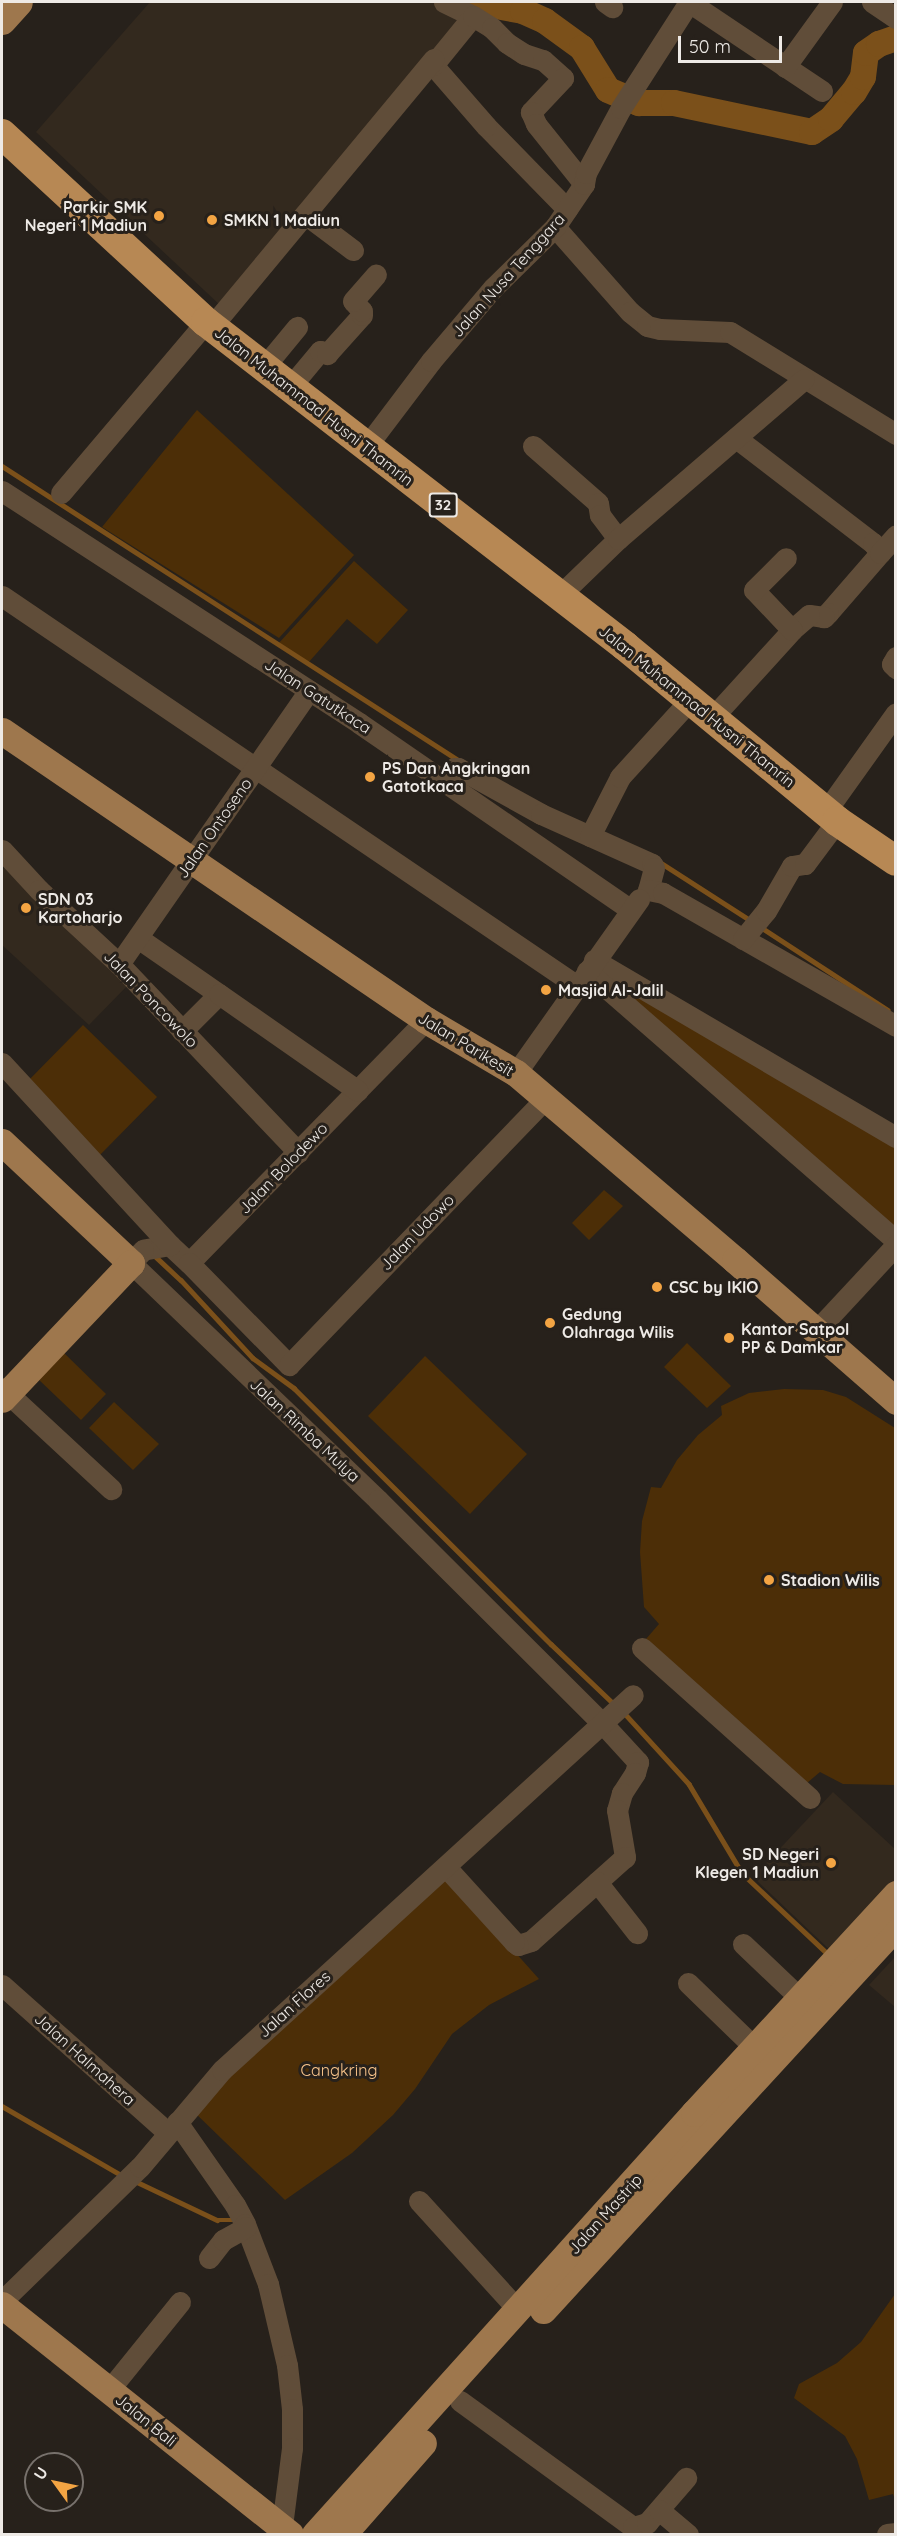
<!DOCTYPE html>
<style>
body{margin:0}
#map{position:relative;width:897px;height:2536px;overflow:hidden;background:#27211b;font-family:Quicksand,sans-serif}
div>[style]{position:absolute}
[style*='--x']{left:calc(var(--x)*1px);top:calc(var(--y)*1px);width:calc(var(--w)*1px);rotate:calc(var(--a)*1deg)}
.built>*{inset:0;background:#33291e}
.green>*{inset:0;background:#4c2e07}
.stream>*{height:4.5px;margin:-2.25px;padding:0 2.25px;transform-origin:2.25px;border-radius:2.25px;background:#7b501a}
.river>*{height:26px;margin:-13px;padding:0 13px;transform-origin:13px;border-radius:13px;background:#7b501a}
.minor>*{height:21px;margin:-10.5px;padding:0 10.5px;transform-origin:10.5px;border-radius:10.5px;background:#604d39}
.major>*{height:27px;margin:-13.5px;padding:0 13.5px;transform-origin:13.5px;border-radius:13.5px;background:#9e774d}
.highway>*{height:30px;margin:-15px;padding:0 15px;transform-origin:15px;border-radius:15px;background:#b78854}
.dots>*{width:16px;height:16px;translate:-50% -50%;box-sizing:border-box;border:3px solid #27211b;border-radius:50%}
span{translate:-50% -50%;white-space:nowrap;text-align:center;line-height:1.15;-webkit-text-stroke:6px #27211b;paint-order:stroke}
.shield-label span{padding:2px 4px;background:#27211b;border:2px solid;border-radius:4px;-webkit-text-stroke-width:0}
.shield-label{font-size:15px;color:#eeeae6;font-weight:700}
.poi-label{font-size:16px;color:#eeeae6;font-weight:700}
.right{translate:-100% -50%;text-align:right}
.left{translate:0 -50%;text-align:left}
.street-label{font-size:16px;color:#eeeae6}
.park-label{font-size:16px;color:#fbc68c}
.frame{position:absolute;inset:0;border:3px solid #eeeae6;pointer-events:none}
.north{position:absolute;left:24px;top:2452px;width:60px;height:60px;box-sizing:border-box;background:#27211b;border:2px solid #77716c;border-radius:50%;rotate:303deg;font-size:16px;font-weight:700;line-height:24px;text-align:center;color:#eeeae6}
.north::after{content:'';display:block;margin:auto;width:21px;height:27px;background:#f3a443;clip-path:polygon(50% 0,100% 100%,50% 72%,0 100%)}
.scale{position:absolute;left:678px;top:36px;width:104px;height:27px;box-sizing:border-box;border:3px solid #eeeae6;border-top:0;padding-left:8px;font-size:18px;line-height:21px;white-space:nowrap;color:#eeeae6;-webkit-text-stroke:4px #27211b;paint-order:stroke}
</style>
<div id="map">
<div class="built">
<i style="clip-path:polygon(150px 2px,446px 2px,462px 20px,222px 307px,36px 132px)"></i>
<i style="clip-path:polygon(7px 865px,128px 985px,89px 1025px,2px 945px,2px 871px)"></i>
<i style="clip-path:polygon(833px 1792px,895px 1849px,895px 1881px,832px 1952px,753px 1877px)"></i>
<i style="clip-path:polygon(895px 1957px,895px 2007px,869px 1985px)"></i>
</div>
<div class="green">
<i style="clip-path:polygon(197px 410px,354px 555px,279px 638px,102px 527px)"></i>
<i style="clip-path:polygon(354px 561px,408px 610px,377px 644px,347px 619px,308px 663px,278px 644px)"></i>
<i style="clip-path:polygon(618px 978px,895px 1146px,895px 1234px,612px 988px)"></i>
<i style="clip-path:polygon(83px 1025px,157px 1097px,96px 1159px,26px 1083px)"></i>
<i style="clip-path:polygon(604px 1190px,623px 1206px,589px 1240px,572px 1223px)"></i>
<i style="clip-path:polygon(687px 1343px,731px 1386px,707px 1408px,664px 1367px)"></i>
<i style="clip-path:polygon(62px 1351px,106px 1394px,81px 1420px,37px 1378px)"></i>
<i style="clip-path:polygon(425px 1356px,527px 1454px,470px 1514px,368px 1416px)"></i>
<i style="clip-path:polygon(784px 1389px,823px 1390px,846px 1397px,895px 1428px,895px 1785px,843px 1784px,820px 1772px,807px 1783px,646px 1639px,659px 1624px,644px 1607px,640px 1552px,642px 1521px,651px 1487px,661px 1488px,677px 1460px,698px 1435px,722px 1415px,721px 1406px,749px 1393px)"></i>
<i style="clip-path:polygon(114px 1402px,159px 1444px,133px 1470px,89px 1428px)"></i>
<i style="clip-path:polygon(446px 1875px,539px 1979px,489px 2005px,452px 2034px,415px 2089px,393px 2115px,352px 2153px,285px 2200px,192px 2110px)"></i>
<i style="clip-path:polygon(895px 2294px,895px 2500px,893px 2494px,869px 2500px,857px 2459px,845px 2436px,794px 2398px,799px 2384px,837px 2363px,861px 2342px)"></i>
</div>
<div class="stream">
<i style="--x:2;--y:466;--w:543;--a:32.81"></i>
<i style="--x:658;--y:861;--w:109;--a:32.7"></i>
<i style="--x:762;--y:928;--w:150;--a:33.1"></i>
<i style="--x:156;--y:1257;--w:34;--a:43"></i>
<i style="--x:181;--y:1280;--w:106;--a:47.3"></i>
<i style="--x:253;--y:1358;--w:51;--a:36.2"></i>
<i style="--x:294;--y:1388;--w:363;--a:44.9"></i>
<i style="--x:551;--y:1644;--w:88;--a:43.6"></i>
<i style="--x:627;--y:1716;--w:92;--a:47.6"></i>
<i style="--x:689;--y:1784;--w:104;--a:59.2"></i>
<i style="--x:742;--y:1873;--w:120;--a:43.3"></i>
<i style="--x:2;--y:2106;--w:138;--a:30.1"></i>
<i style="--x:135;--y:2181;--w:91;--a:25.4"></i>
<i style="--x:217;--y:2220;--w:20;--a:0"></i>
</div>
<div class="river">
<i style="--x:474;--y:2;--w:50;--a:10.4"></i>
<i style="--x:523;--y:11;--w:24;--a:24"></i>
<i style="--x:545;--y:21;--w:46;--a:36.1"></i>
<i style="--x:582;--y:48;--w:49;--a:58.2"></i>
<i style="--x:608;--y:90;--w:34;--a:23"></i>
<i style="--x:639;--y:103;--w:35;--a:0"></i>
<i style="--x:674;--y:103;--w:141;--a:11.9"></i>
<i style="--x:812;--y:132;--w:23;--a:-34"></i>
<i style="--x:831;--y:119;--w:35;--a:-50"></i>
<i style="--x:854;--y:92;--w:17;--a:-59"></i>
<i style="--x:863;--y:77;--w:24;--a:-83"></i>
<i style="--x:866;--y:53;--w:16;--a:-35"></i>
<i style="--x:879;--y:44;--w:18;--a:-19"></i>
</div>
<div class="minor">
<i style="--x:444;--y:2;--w:32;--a:26"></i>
<i style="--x:605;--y:2;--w:9;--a:36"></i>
<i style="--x:689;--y:2;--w:160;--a:33.8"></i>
<i style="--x:872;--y:2;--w:29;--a:34"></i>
<i style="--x:785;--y:67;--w:80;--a:-54.1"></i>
<i style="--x:567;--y:209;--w:116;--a:-134.3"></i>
<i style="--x:486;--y:126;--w:81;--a:-131"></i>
<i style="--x:433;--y:65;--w:63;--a:-50.8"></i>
<i style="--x:473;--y:16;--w:22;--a:32"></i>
<i style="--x:492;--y:28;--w:21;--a:45"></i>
<i style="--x:507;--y:43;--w:20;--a:33"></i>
<i style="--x:524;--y:54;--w:20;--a:18"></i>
<i style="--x:543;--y:60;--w:27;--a:42"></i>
<i style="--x:563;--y:78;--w:47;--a:133.3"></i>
<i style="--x:531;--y:112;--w:13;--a:67"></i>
<i style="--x:536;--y:124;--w:77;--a:51.3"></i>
<i style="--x:305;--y:214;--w:60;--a:36.9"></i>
<i style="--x:555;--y:227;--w:113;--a:48.6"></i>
<i style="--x:630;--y:312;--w:22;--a:39"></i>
<i style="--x:647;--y:326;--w:13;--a:13"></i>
<i style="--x:660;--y:329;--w:70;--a:2.5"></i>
<i style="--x:730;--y:332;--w:195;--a:31.6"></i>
<i style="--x:212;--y:326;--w:347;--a:-50.3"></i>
<i style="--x:264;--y:367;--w:52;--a:-50.5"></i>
<i style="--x:290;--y:387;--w:47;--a:-50.2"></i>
<i style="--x:320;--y:351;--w:8;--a:23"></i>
<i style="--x:327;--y:354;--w:52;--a:-48.1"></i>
<i style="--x:362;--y:315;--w:4;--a:-90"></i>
<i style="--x:362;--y:311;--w:13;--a:-132"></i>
<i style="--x:353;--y:301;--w:35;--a:-49"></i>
<i style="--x:736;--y:438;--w:173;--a:37.5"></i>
<i style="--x:873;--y:543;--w:12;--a:55"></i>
<i style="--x:880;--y:553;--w:79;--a:130.9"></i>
<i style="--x:828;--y:613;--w:6;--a:135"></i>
<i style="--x:824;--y:617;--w:15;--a:-172"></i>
<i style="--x:809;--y:615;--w:23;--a:139"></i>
<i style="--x:533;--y:446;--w:86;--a:41.2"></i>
<i style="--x:598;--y:503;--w:12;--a:81"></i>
<i style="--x:600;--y:515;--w:30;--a:53"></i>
<i style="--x:366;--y:447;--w:108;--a:-52.9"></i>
<i style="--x:431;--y:361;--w:96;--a:-49.7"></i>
<i style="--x:493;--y:288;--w:87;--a:-44.5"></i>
<i style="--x:555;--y:227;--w:52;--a:-56"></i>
<i style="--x:584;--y:184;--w:11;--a:-80"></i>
<i style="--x:586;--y:173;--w:74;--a:-61.7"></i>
<i style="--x:621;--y:108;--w:126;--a:-57.3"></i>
<i style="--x:2;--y:491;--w:426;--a:33"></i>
<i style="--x:359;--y:723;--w:329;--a:34.5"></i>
<i style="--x:61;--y:493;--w:224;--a:-49.7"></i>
<i style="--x:880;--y:553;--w:24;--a:-48"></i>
<i style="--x:560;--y:595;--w:81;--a:-44"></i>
<i style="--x:618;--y:539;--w:245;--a:-40.7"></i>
<i style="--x:2;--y:596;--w:693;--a:34.13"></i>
<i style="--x:896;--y:657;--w:8;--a:120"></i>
<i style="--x:892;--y:664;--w:6;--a:45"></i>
<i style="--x:712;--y:718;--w:119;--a:-47.7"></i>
<i style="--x:792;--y:630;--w:55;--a:-133.5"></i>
<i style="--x:754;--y:590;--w:45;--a:-45"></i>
<i style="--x:444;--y:782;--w:17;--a:-54"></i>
<i style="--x:454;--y:768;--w:4;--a:0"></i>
<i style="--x:458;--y:768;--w:95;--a:29"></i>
<i style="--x:541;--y:814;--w:122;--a:24.2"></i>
<i style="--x:652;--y:864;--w:4;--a:63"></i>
<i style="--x:654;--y:868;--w:23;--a:105"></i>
<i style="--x:826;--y:811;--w:120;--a:-54.5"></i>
<i style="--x:590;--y:836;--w:66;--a:-63"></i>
<i style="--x:620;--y:777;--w:104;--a:-47.7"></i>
<i style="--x:2;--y:850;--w:54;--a:47.2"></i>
<i style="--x:39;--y:890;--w:109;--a:42.8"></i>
<i style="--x:119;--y:964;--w:260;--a:46.4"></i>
<i style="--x:648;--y:890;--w:15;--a:11"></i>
<i style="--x:663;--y:893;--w:268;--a:29.7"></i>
<i style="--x:138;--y:938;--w:98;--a:34.7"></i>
<i style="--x:743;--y:939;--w:36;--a:-51"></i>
<i style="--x:766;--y:911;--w:52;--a:-60"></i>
<i style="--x:792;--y:866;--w:13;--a:-9"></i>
<i style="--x:805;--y:864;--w:54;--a:-53.3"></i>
<i style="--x:594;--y:960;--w:350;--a:30.4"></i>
<i style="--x:119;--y:964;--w:333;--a:-55.2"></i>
<i style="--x:587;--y:971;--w:410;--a:41.1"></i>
<i style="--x:426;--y:1020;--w:339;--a:134.3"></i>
<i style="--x:189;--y:1263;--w:26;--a:-137"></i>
<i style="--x:170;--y:1245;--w:27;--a:170"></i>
<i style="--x:143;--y:1250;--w:18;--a:133"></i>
<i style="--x:131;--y:1263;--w:342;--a:43.8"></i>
<i style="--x:378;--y:1500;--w:317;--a:44.9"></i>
<i style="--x:603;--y:1724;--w:52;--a:47.4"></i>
<i style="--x:638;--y:1762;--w:11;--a:105"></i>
<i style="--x:635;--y:1773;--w:24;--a:123"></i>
<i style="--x:622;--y:1793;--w:18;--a:106"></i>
<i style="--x:617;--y:1810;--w:48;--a:80.3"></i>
<i style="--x:625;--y:1857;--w:126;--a:138.2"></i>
<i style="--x:531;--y:1941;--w:14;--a:163"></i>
<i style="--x:518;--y:1945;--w:5;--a:-143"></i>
<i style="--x:514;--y:1942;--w:101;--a:-132.2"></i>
<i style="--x:182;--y:1031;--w:52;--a:-45"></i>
<i style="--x:219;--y:994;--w:169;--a:34.9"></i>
<i style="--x:2;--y:1063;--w:248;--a:47.3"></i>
<i style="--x:516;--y:1073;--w:213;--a:-54.7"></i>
<i style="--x:189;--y:1263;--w:143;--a:45.6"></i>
<i style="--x:289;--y:1365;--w:371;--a:-46.1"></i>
<i style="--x:816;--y:1331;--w:117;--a:-47.1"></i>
<i style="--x:2;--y:1388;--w:149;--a:42.8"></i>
<i style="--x:642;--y:1648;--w:225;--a:41.8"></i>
<i style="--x:597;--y:1882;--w:65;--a:51.9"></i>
<i style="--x:743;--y:1944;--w:79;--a:43.5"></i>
<i style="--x:688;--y:1983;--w:93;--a:44.1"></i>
<i style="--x:2;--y:1985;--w:222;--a:41.7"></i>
<i style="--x:177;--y:2122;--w:101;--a:55.1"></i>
<i style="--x:235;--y:2205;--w:21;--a:62"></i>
<i style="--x:245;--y:2224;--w:64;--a:69"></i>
<i style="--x:268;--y:2284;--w:83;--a:76.8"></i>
<i style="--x:287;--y:2365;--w:44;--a:83.5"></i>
<i style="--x:292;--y:2409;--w:39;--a:90"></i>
<i style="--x:292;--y:2448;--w:87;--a:97.3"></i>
<i style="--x:419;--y:2201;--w:149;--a:47.7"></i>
<i style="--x:209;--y:2258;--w:23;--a:-52"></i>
<i style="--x:223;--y:2240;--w:26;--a:-29"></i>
<i style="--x:2;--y:2301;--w:192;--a:-44.2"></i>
<i style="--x:140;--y:2167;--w:127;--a:-49.8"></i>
<i style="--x:222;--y:2070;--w:556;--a:-42.38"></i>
<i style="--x:109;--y:2390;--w:113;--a:-51.1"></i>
<i style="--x:460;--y:2401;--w:214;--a:36.1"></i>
<i style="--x:633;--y:2527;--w:15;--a:-16"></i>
<i style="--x:647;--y:2523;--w:60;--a:-49.1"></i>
<i style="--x:659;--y:2510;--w:38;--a:40"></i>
<i style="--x:887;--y:2534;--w:9;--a:-6"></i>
</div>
<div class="major">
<i style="--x:2;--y:21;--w:25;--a:-48"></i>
<i style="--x:2;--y:731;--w:513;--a:34.28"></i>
<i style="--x:426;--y:1020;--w:104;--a:30.5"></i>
<i style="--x:516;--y:1073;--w:288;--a:40.5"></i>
<i style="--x:735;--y:1260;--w:214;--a:41.2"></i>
<i style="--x:2;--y:1142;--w:177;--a:43.2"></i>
<i style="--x:131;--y:1263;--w:187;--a:133.5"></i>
<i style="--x:2;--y:2305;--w:368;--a:38.5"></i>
<i style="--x:543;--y:2310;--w:522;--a:-47.41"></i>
<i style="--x:315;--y:2534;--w:566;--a:-48.01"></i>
<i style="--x:694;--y:2113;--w:298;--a:-47.3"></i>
<i style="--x:343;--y:2534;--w:121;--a:-48.7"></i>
</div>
<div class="highway">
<i style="--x:2;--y:134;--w:277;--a:42.7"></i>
<i style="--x:206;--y:322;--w:530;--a:37.71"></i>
<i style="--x:625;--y:646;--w:275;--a:39.5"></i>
<i style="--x:837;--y:821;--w:71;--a:34.1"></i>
</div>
<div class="dots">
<i style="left:159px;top:216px;background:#f3a443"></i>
<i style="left:212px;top:220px;background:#f3a443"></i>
<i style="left:370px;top:777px;background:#f3a443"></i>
<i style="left:26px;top:908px;background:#f3a443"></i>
<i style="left:546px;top:990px;background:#f3a443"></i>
<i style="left:657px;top:1287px;background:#f3a443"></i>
<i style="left:550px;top:1323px;background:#f3a443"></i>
<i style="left:729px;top:1338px;background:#f3a443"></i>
<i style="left:769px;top:1580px;background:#f3a443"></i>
<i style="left:831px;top:1863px;background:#f3a443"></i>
</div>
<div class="shield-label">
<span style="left:443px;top:505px">32</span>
</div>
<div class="poi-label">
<span class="right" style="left:147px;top:216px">Parkir SMK<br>Negeri 1 Madiun</span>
<span class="left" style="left:224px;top:220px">SMKN 1 Madiun</span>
<span class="left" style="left:382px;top:777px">PS Dan Angkringan<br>Gatotkaca</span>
<span class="left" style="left:38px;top:908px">SDN 03<br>Kartoharjo</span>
<span class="left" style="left:558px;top:990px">Masjid Al-Jalil</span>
<span class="left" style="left:669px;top:1287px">CSC by IKIO</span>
<span class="left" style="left:562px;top:1323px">Gedung<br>Olahraga Wilis</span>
<span class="left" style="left:741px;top:1338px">Kantor Satpol<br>PP &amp; Damkar</span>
<span class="left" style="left:781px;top:1580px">Stadion Wilis</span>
<span class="right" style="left:819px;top:1863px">SD Negeri<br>Klegen 1 Madiun</span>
</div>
<div class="street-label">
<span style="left:508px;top:275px;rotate:-48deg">Jalan Nusa Tenggara</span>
<span style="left:314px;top:406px;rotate:38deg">Jalan Muhammad Husni Thamrin</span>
<span style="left:318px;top:696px;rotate:33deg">Jalan Gatutkaca</span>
<span style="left:697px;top:706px;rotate:39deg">Jalan Muhammad Husni Thamrin</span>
<span style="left:214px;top:828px;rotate:-55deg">Jalan Ontoseno</span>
<span style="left:151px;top:999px;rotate:46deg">Jalan Poncowolo</span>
<span style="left:466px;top:1044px;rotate:31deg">Jalan Parikesit</span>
<span style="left:283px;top:1168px;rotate:-46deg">Jalan Bolodewo</span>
<span style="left:417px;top:1232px;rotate:-46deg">Jalan Udowo</span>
<span style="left:305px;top:1430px;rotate:43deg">Jalan Rimba Mulya</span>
<span style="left:294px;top:2004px;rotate:-42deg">Jalan Flores</span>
<span style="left:85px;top:2059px;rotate:42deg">Jalan Halmahera</span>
<span style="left:605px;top:2214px;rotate:-48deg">Jalan Mastrip</span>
<span style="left:146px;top:2420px;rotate:39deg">Jalan Bali</span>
</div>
<div class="park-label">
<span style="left:339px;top:2070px">Cangkring</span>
</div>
<div class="frame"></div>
<div class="north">U</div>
<div class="scale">50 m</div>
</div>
